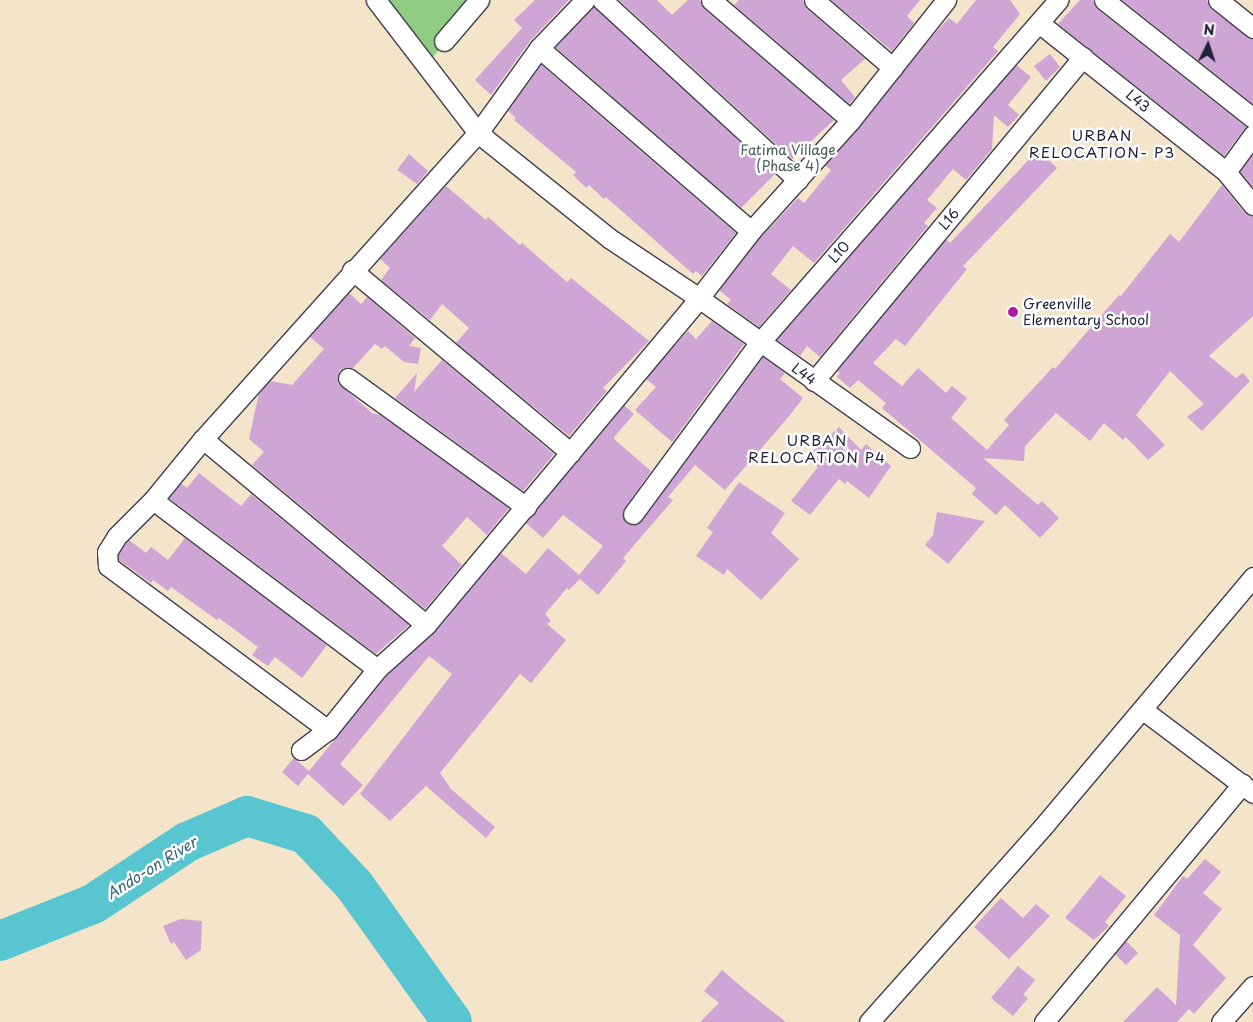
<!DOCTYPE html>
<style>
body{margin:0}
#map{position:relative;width:1253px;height:1022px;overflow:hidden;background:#f3e4ca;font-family:"Playpen Sans",sans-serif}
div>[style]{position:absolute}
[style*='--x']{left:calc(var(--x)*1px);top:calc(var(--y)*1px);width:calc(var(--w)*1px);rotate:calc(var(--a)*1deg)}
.green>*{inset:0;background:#90cc81}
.river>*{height:40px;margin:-20px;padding:0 20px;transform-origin:20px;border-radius:20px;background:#58c5d0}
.building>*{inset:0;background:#cfa5d6}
.roads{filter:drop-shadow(1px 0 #413f50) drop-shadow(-1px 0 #413f50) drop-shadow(0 1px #413f50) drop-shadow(0 -1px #413f50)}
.minor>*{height:19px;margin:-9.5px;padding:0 9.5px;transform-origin:9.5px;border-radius:9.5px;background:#fff}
.dots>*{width:14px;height:14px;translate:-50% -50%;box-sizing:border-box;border:2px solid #fff;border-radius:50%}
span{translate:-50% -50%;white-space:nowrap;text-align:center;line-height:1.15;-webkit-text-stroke:5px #fff;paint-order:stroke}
.street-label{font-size:14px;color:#22223b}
.park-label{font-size:14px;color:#485e54}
.poi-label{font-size:14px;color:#22223b}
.left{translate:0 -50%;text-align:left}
.neighbourhood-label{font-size:15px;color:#22223b;letter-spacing:1px}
.water-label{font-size:15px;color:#386377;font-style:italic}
.north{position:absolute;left:1183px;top:20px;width:50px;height:50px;-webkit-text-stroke:4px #fff;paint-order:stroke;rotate:4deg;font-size:14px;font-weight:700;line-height:20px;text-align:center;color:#22223b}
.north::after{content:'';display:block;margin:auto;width:18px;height:22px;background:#22223b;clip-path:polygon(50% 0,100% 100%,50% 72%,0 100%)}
</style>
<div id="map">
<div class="green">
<i style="clip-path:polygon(384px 0,485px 0,428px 62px)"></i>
</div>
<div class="river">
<i style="--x:0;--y:941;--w:100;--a:-21.7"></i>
<i style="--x:93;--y:904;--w:113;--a:-33.4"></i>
<i style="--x:187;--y:842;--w:65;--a:-23.4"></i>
<i style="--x:247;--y:816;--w:62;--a:17"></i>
<i style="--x:306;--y:834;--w:70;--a:46.7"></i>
<i style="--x:354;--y:885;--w:168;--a:54.4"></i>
</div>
<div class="building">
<i style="clip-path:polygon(535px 0,569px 0,530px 41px,491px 95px,475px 80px,522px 28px,514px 20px)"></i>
<i style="clip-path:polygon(619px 0,657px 0,672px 15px,688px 0,700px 0,704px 9px,834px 120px,792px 159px)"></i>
<i style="clip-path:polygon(739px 0,803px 0,807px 9px,865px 59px,841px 80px,855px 97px,849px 104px,734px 5px)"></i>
<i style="clip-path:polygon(831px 0,920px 0,907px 16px,914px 23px,892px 51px)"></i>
<i style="clip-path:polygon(976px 0,1010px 0,1020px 14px,993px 47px,998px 51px,814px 263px,793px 246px,771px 274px,791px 290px,759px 327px,727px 304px,731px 300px,719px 290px,760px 238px,798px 198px,804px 203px,831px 170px,825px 165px,931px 38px,949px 18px,957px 24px)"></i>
<i style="clip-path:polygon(1080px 0,1093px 0,1097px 9px,1246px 127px,1224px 156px,1058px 24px)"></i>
<i style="clip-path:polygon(1122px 0,1207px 0,1211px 9px,1253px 39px,1253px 104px)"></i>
<i style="clip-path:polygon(594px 7px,775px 174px,741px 208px,555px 47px)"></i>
<i style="clip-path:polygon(1050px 54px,1060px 67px,1046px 81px,1034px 66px)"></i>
<i style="clip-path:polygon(541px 65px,736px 233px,702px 276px,696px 271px,693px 274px,606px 197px,604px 199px,589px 185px,586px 188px,573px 175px,576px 172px,514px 120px,516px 118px,508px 111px)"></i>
<i style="clip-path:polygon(1016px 65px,1031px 77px,1008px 105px,1019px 115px,1008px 127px,994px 115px,992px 149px,966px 180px,953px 169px,927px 200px,937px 208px,924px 223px,928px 226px,820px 357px,807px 346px,800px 356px,777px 340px)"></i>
<i style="clip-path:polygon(1038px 150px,1057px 168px,963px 266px,967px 269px,905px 346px,896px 339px,873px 363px,902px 386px,918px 368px,946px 393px,952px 386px,967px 398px,951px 418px,987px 450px,1009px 425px,1004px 420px,1053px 367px,1055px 369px,1119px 295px,1121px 296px,1170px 234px,1179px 242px,1222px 185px,1244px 212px,1253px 216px,1253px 316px,1209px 356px,1236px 378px,1243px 373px,1250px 381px,1202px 431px,1187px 417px,1204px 404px,1170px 371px,1136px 415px,1165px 445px,1148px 460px,1126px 437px,1123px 440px,1104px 423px,1090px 441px,1056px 413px,1025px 446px,1024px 461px,983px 458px,1038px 505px,1042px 501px,1059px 518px,1040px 538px,1005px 505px,996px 515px,972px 494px,976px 488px,882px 408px,886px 403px,858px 380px,850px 388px,837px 377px,840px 373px,837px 371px,946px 239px,950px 243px)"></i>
<i style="clip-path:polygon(409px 154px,428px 171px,417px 184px,397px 170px)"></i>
<i style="clip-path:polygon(1253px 154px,1253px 187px,1240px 172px)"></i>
<i style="clip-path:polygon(446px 186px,486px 220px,488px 217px,520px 245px,522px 243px,567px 282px,571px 278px,649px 341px,603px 388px,607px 391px,569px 436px,456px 343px,469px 328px,442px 304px,430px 320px,381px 280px,390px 268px,380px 259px)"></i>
<i style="clip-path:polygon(349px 293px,361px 304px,367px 297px,415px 338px,409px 346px,421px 348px,418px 364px,404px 362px,385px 346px,382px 349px,375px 344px,353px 368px,344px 368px,339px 371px,338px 383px,372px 413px,380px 415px,509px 508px,487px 535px,467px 517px,442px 546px,462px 565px,425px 609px,252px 465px,264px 452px,249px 439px,259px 393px,271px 381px,292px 385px,324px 349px,310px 337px)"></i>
<i style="clip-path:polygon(712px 321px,744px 344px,672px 442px,635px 410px,656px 387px,646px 379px,666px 355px,688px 331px,696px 339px)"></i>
<i style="clip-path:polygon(763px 357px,785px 373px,780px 379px,803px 398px,791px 414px,725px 490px,695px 465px,668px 497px,673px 500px,623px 558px,626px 561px,598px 595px,580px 579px,569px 590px,567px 588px,545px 614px,551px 621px,547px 624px,566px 640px,531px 683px,520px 674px,440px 773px,451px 789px,495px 827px,486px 838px,426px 786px,390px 821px,360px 794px,452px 674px,429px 656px,340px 764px,363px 785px,343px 806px,308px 774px,298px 786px,282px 772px,294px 758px,309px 771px,389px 673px,435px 632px,501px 553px,526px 574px,548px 548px,579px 575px,603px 546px,563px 515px,543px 538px,526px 523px,624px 405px,634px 414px,614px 437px,615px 440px,651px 471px,622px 512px,626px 523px,632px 525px,642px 521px)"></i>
<i style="clip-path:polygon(442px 360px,554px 454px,523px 491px,395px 398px,417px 373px,414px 392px)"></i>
<i style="clip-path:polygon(839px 427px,861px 450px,866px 444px,891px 466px,869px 498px,847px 481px,845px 484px,839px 479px,810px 515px,791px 501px,818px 467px,813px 463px,818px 455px,812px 452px)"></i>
<i style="clip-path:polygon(199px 473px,241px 506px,251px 494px,409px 625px,376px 654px,169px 498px,181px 483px,187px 488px)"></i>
<i style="clip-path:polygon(739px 482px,785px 513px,771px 533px,799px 559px,761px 600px,727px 569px,724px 575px,696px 556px,713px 532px,707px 528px)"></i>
<i style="clip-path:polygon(937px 512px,985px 521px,948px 564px,925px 545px,933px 535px)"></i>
<i style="clip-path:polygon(185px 538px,327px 645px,302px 678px,275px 657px,268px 666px,252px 655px,258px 647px,219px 618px,217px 620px,171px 587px,168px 591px,153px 580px,151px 583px,119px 560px,118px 555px,129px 540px,146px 553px,151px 547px,168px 560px)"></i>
<i style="clip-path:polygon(1205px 859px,1221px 872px,1203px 893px,1222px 909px,1193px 945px,1226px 978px,1194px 1014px,1189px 1009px,1177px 1022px,1123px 1022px,1157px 987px,1176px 1005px,1180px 935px,1154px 915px,1183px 876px,1187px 879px)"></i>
<i style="clip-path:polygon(1100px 875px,1126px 896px,1105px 922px,1109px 926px,1094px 940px,1065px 918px)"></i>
<i style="clip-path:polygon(1001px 898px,1023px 918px,1036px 904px,1050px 916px,1009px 959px,974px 927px)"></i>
<i style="clip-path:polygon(181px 919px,202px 921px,201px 950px,186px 960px,174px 942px,171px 944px,163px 926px)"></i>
<i style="clip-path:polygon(1126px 941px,1138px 953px,1126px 965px,1115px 954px)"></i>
<i style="clip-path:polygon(1018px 966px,1035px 980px,1023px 995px,1028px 998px,1013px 1016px,991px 998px)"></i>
<i style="clip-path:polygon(722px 970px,749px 993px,786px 1022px,700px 1022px,719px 1003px,704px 991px)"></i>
</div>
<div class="roads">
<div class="minor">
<i style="--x:602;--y:0;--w:266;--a:42.6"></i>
<i style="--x:711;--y:0;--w:184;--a:40.6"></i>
<i style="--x:814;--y:0;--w:104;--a:40.7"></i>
<i style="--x:1104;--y:0;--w:190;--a:38.4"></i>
<i style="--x:1218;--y:0;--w:45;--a:38.7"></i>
<i style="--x:1039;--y:23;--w:239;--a:38.5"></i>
<i style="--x:1226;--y:172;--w:43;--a:50.7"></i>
<i style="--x:444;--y:41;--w:54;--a:-49.5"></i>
<i style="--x:539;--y:48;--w:280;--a:40.8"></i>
<i style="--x:1226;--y:172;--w:46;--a:-53.9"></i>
<i style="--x:352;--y:270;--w:285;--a:39.9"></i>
<i style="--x:348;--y:378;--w:220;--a:35.9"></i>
<i style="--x:814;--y:381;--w:421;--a:-50.3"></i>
<i style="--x:203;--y:439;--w:290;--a:39.8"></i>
<i style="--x:910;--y:448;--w:259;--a:-144.6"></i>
<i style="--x:699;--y:298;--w:85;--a:-52.2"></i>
<i style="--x:751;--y:231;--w:149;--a:-48"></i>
<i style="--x:851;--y:120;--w:153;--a:-51.6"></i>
<i style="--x:153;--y:500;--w:281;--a:37"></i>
<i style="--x:633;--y:514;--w:214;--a:-53.6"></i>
<i style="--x:760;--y:342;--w:454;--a:-48.9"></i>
<i style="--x:1143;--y:710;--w:138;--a:37"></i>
<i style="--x:328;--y:730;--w:274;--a:-143.3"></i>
<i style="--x:108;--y:566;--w:14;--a:-94"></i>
<i style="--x:107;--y:552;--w:19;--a:-58"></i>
<i style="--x:117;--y:536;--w:51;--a:-45"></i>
<i style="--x:153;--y:500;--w:79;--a:-50.7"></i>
<i style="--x:203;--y:439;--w:411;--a:-48.1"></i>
<i style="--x:478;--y:133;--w:105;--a:-54.3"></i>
<i style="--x:539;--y:48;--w:66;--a:-46.2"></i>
<i style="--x:301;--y:750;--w:34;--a:-37"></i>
<i style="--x:328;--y:730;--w:78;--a:-51.2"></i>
<i style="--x:377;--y:669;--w:66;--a:-41.9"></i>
<i style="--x:426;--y:625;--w:426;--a:-50.1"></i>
<i style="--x:699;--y:298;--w:108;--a:-146.3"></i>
<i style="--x:609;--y:238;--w:168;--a:-141.3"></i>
<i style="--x:478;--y:133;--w:168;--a:-127.5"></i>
<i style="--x:869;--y:1022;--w:266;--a:-48.3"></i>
<i style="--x:1046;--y:823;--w:322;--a:-49.9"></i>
<i style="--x:1044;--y:1022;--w:310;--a:-50.2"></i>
<i style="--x:1221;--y:1022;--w:48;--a:-48.4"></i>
</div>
</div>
<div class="dots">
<i style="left:1013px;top:312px;background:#b5179e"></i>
</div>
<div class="street-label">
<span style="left:1138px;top:101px;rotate:39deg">L43</span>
<span style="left:949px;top:219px;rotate:-50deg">L16</span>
<span style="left:839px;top:252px;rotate:-49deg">L10</span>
<span style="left:804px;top:374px;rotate:36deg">L44</span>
</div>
<div class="park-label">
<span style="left:788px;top:158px">Fatima Village<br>(Phase 4)</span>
</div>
<div class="poi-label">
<span class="left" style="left:1023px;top:312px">Greenville<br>Elementary School</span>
</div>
<div class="neighbourhood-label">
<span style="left:1102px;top:143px">URBAN<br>RELOCATION- P3</span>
<span style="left:817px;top:448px">URBAN<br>RELOCATION P4</span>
</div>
<div class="water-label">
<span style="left:151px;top:867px;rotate:-32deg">Ando-on River</span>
</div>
<div class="north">N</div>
</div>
